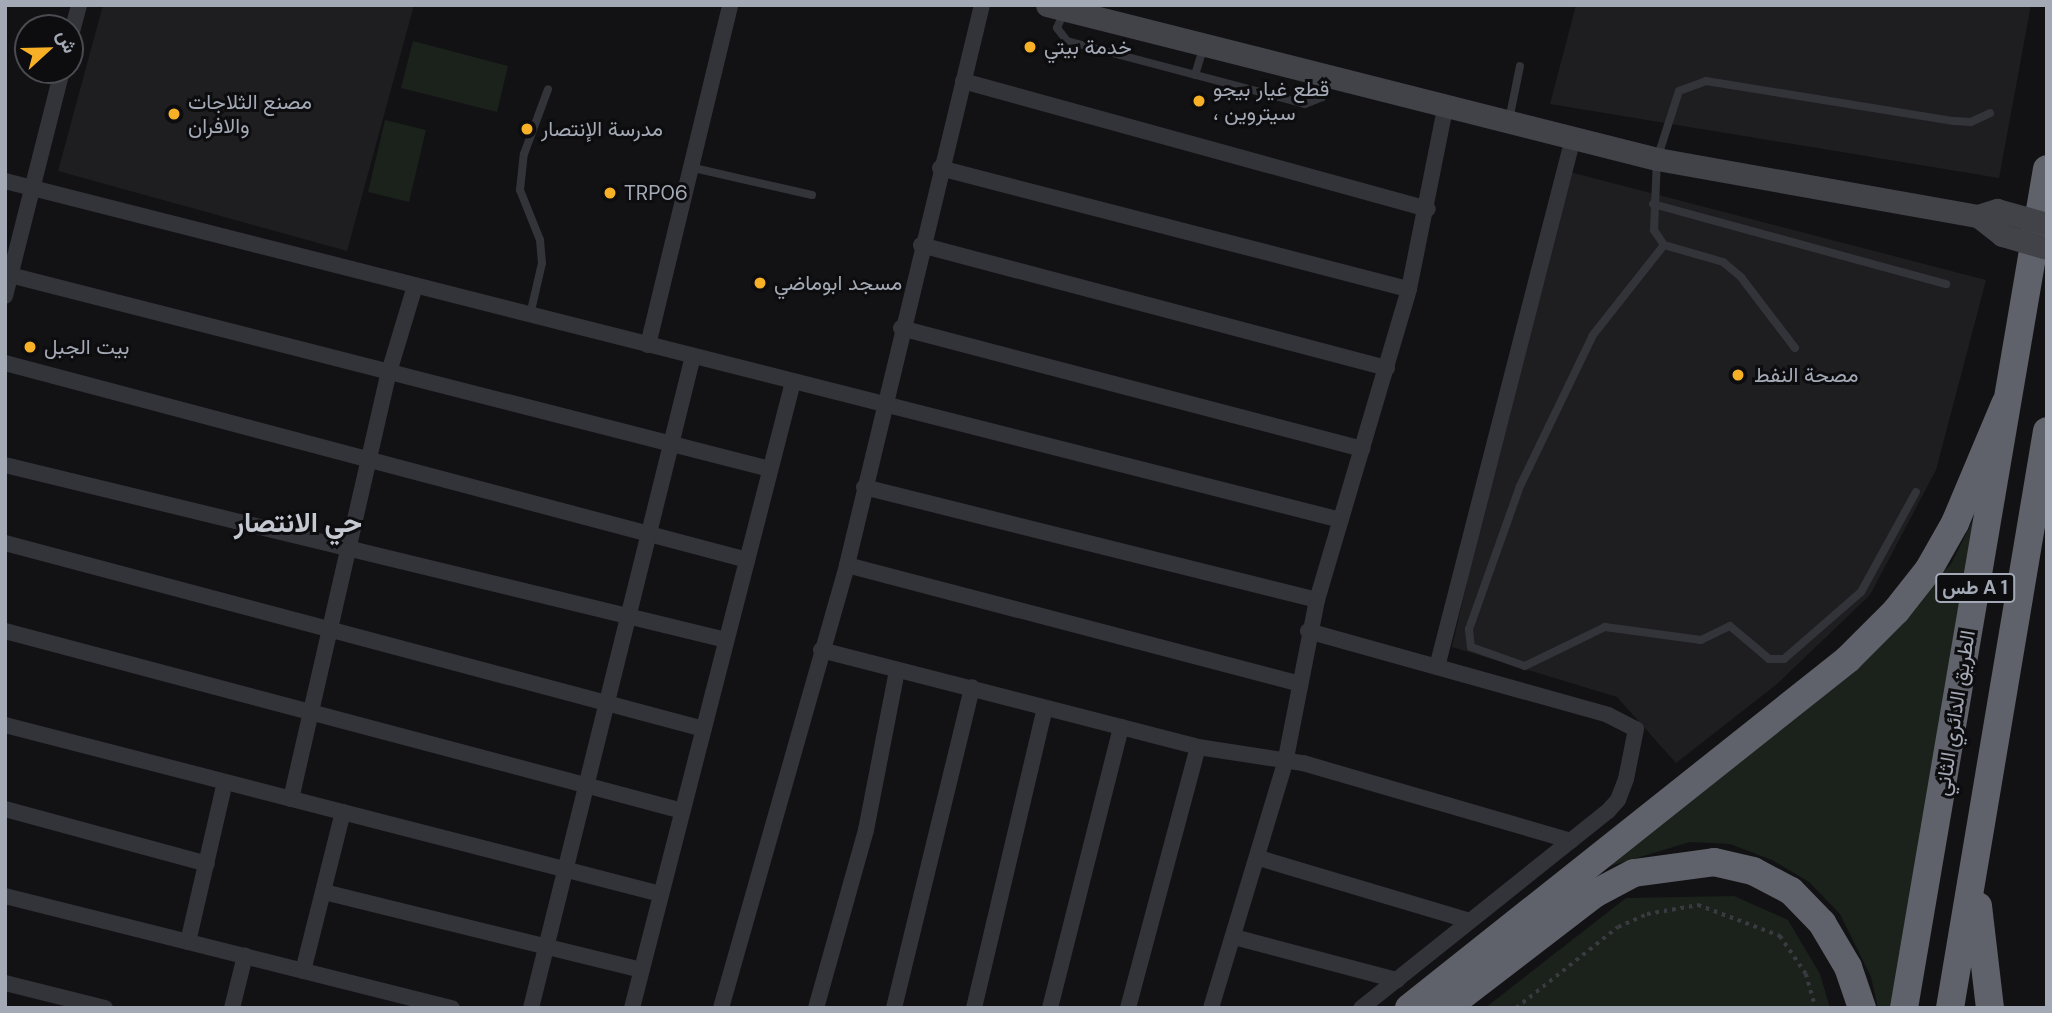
<!DOCTYPE html>
<meta charset="utf-8">
<style>
body{margin:0}
#map{position:relative;width:2052px;height:1013px;overflow:hidden;background:#121214;font-family:"DM Sans",Vazirmatn,sans-serif}
div>[style]{position:absolute}
[style*='--x']{left:calc(var(--x)*1px);top:calc(var(--y)*1px);width:calc(var(--w)*1px);rotate:calc(var(--a)*1deg)}
.built>*{inset:0;background:#1e1e21}
.green>*{inset:0;background:#1a221b}
.path>*{height:3.5px;margin-top:-1.75px;transform-origin:0;background:repeating-linear-gradient(90deg,#393b40 0 3.5px,transparent 0 8.5px)}
.lane>*{height:8px;margin:-4px;padding:0 4px;transform-origin:4px;border-radius:4px;background:#333439}
.street>*{height:16px;margin:-8px;padding:0 8px;transform-origin:8px;border-radius:8px;background:#333439}
.secondary>*{height:23px;margin:-11.5px;padding:0 11.5px;transform-origin:11.5px;border-radius:11.5px;background:#414349}
.highway>*{height:28px;margin:-14px;padding:0 14px;transform-origin:14px;border-radius:14px;background:#5f626a}
.secondary-bridge>*{height:23px;margin:-11.5px;padding:0 11.5px;transform-origin:11.5px;border-radius:11.5px;background:#414349}
.dots>*{width:19px;height:19px;translate:-50% -50%;box-sizing:border-box;border:4px solid #0d0d0f;border-radius:50%}
span{translate:-50% -50%;white-space:nowrap;text-align:center;line-height:1.15;-webkit-text-stroke:6px #0d0d0f;paint-order:stroke}
.shield-label span{padding:2px 5px;background:#0d0d0f;border:2px solid;border-radius:5px;-webkit-text-stroke-width:0}
.shield-label{font-size:19px;color:#a3a9b5;font-weight:700}
.poi-label{font-size:21px;color:#a3a9b5}
.left{translate:0 -50%;text-align:left}
.street-label{font-size:21px;color:#a3a9b5}
.district-label{font-size:28px;color:#c4c8d1;font-weight:700}
.frame{position:absolute;inset:0;border:7px solid #a3a9b5;pointer-events:none}
.north{position:absolute;left:14px;top:14px;width:70px;height:70px;box-sizing:border-box;background:#0d0d0f;border:2px solid #494b51;border-radius:50%;rotate:68deg;font-size:19px;font-weight:700;line-height:28px;text-align:center;color:#a3a9b5}
.north::after{content:'';display:block;margin:auto;width:24px;height:32px;background:#f8b126;clip-path:polygon(50% 0,100% 100%,50% 72%,0 100%)}
</style>
<div id="map">
<div class="built">
<i style="clip-path:polygon(103px 5px,414px 5px,347px 251px,58px 171px)"></i>
<i style="clip-path:polygon(1576px 5px,2031px 5px,1999px 178px,1550px 104px)"></i>
<i style="clip-path:polygon(1562px 170px,1986px 280px,1936px 470px,1870px 595px,1777px 684px,1676px 763px,1617px 697px,1452px 647px)"></i>
</div>
<div class="green">
<i style="clip-path:polygon(413px 41px,508px 66px,497px 112px,401px 88px)"></i>
<i style="clip-path:polygon(385px 120px,426px 130px,409px 202px,368px 192px)"></i>
<i style="clip-path:polygon(1978px 510px,1892px 1008px,1878px 1008px,1871px 977px,1840px 914px,1809px 882px,1772px 860px,1730px 844px,1690px 842px,1600px 869px,1908px 608px,1951px 564px)"></i>
<i style="clip-path:polygon(1734px 896px,1788px 920px,1820px 974px,1830px 1008px,1485px 1008px,1626px 898px)"></i>
</div>
<div class="path">
<i style="--x:1516;--y:1008;--w:130;--a:-38.5"></i>
<i style="--x:1618;--y:927;--w:32;--a:-24"></i>
<i style="--x:1647;--y:914;--w:52;--a:-10"></i>
<i style="--x:1698;--y:905;--w:88;--a:20.7"></i>
<i style="--x:1780;--y:936;--w:46;--a:55.6"></i>
<i style="--x:1806;--y:974;--w:35;--a:74"></i>
</div>
<div class="lane">
<i style="--x:1064;--y:12;--w:17;--a:114"></i>
<i style="--x:1057;--y:28;--w:16;--a:52"></i>
<i style="--x:1067;--y:41;--w:246;--a:14.8"></i>
<i style="--x:1305;--y:104;--w:18;--a:-22"></i>
<i style="--x:1322;--y:97;--w:19;--a:-69"></i>
<i style="--x:1195;--y:75;--w:28;--a:-73"></i>
<i style="--x:1509;--y:120;--w:55;--a:-78.5"></i>
<i style="--x:694;--y:168;--w:121;--a:12.9"></i>
<i style="--x:1653;--y:204;--w:304;--a:15.3"></i>
<i style="--x:1664;--y:245;--w:115;--a:128.3"></i>
<i style="--x:1593;--y:335;--w:168;--a:115.8"></i>
<i style="--x:1520;--y:486;--w:152;--a:109.6"></i>
<i style="--x:1469;--y:629;--w:18;--a:84"></i>
<i style="--x:1471;--y:647;--w:57;--a:19.4"></i>
<i style="--x:1525;--y:666;--w:89;--a:-26"></i>
<i style="--x:1605;--y:627;--w:97;--a:7.7"></i>
<i style="--x:1701;--y:640;--w:32;--a:-26"></i>
<i style="--x:1730;--y:626;--w:51;--a:40.2"></i>
<i style="--x:1769;--y:659;--w:15;--a:0"></i>
<i style="--x:1784;--y:659;--w:102;--a:-41"></i>
<i style="--x:1861;--y:592;--w:114;--a:-61.2"></i>
<i style="--x:530;--y:315;--w:53;--a:-77"></i>
<i style="--x:542;--y:263;--w:23;--a:-95"></i>
<i style="--x:540;--y:240;--w:54;--a:-111.8"></i>
<i style="--x:520;--y:190;--w:36;--a:-84"></i>
<i style="--x:524;--y:154;--w:69;--a:-69.7"></i>
<i style="--x:1795;--y:348;--w:89;--a:-127.3"></i>
<i style="--x:1741;--y:277;--w:23;--a:-140"></i>
<i style="--x:1723;--y:262;--w:61;--a:-163.9"></i>
<i style="--x:1664;--y:245;--w:18;--a:-124"></i>
<i style="--x:1654;--y:230;--w:71;--a:-87.6"></i>
<i style="--x:1657;--y:159;--w:71;--a:-72.1"></i>
<i style="--x:1679;--y:91;--w:29;--a:-20"></i>
<i style="--x:1706;--y:81;--w:251;--a:9.2"></i>
<i style="--x:1954;--y:121;--w:17;--a:3"></i>
<i style="--x:1971;--y:122;--w:21;--a:-25"></i>
</div>
<div class="street">
<i style="--x:70;--y:39;--w:35;--a:-75"></i>
<i style="--x:963;--y:81;--w:482;--a:15.4"></i>
<i style="--x:940;--y:168;--w:484;--a:14.5"></i>
<i style="--x:5;--y:181;--w:1378;--a:14.24"></i>
<i style="--x:921;--y:245;--w:482;--a:14.8"></i>
<i style="--x:10;--y:275;--w:784;--a:14.32"></i>
<i style="--x:5;--y:296;--w:233;--a:-75.8"></i>
<i style="--x:901;--y:328;--w:477;--a:14.7"></i>
<i style="--x:648;--y:345;--w:350;--a:-76.4"></i>
<i style="--x:5;--y:363;--w:768;--a:14.87"></i>
<i style="--x:5;--y:465;--w:742;--a:13.64"></i>
<i style="--x:864;--y:487;--w:467;--a:14"></i>
<i style="--x:5;--y:543;--w:723;--a:14.9"></i>
<i style="--x:847;--y:565;--w:468;--a:14.7"></i>
<i style="--x:5;--y:631;--w:701;--a:14.87"></i>
<i style="--x:1308;--y:631;--w:312;--a:15.6"></i>
<i style="--x:1608;--y:715;--w:31;--a:27"></i>
<i style="--x:1636;--y:729;--w:51;--a:101.3"></i>
<i style="--x:1626;--y:779;--w:22;--a:111"></i>
<i style="--x:1618;--y:800;--w:15;--a:132"></i>
<i style="--x:1608;--y:811;--w:316;--a:141.4"></i>
<i style="--x:821;--y:650;--w:389;--a:14.4"></i>
<i style="--x:1198;--y:747;--w:106;--a:8.7"></i>
<i style="--x:1303;--y:763;--w:279;--a:16.2"></i>
<i style="--x:1437;--y:667;--w:546;--a:-75.58"></i>
<i style="--x:5;--y:725;--w:677;--a:14.45"></i>
<i style="--x:291;--y:799;--w:438;--a:-77.1"></i>
<i style="--x:389;--y:372;--w:90;--a:-73.2"></i>
<i style="--x:5;--y:809;--w:209;--a:15.2"></i>
<i style="--x:1259;--y:858;--w:220;--a:16.6"></i>
<i style="--x:324;--y:892;--w:327;--a:13.8"></i>
<i style="--x:5;--y:896;--w:461;--a:14.1"></i>
<i style="--x:1234;--y:937;--w:169;--a:14.8"></i>
<i style="--x:188;--y:942;--w:164;--a:-77"></i>
<i style="--x:303;--y:971;--w:164;--a:-75.9"></i>
<i style="--x:5;--y:983;--w:103;--a:14"></i>
<i style="--x:232;--y:1008;--w:54;--a:-76"></i>
<i style="--x:531;--y:1008;--w:672;--a:-76.05"></i>
<i style="--x:632;--y:1008;--w:646;--a:-75.58"></i>
<i style="--x:721;--y:1008;--w:461;--a:-74.1"></i>
<i style="--x:847;--y:565;--w:576;--a:-76.45"></i>
<i style="--x:816;--y:1008;--w:185;--a:-74.3"></i>
<i style="--x:866;--y:830;--w:163;--a:-79"></i>
<i style="--x:894;--y:1008;--w:330;--a:-76.3"></i>
<i style="--x:974;--y:1008;--w:308;--a:-76.7"></i>
<i style="--x:1050;--y:1008;--w:290;--a:-75.8"></i>
<i style="--x:1128;--y:1008;--w:270;--a:-75"></i>
<i style="--x:1211;--y:1008;--w:256;--a:-73.2"></i>
<i style="--x:1285;--y:763;--w:166;--a:-78.9"></i>
<i style="--x:1317;--y:600;--w:324;--a:-73.5"></i>
<i style="--x:1409;--y:289;--w:189;--a:-78.7"></i>
</div>
<div class="secondary">
<i style="--x:1047;--y:5;--w:629;--a:14.17"></i>
<i style="--x:1657;--y:159;--w:326;--a:10.1"></i>
</div>
<div class="highway">
<i style="--x:1978;--y:906;--w:103;--a:83.3"></i>
<i style="--x:1409;--y:1008;--w:561;--a:-38.48"></i>
<i style="--x:1848;--y:659;--w:68;--a:-45"></i>
<i style="--x:1896;--y:611;--w:53;--a:-51.8"></i>
<i style="--x:1929;--y:569;--w:53;--a:-60.5"></i>
<i style="--x:1955;--y:523;--w:129;--a:-67.2"></i>
<i style="--x:1446;--y:1008;--w:189;--a:-37.5"></i>
<i style="--x:1596;--y:893;--w:43;--a:-27.8"></i>
<i style="--x:1634;--y:873;--w:81;--a:-7.8"></i>
<i style="--x:1714;--y:862;--w:40;--a:13"></i>
<i style="--x:1753;--y:871;--w:43;--a:27.8"></i>
<i style="--x:1791;--y:891;--w:45;--a:45.9"></i>
<i style="--x:1822;--y:923;--w:51;--a:59.4"></i>
<i style="--x:1848;--y:967;--w:43;--a:71.1"></i>
<i style="--x:1904;--y:1008;--w:851;--a:-80.33"></i>
<i style="--x:1950;--y:1008;--w:585;--a:-80.46"></i>
</div>
<div class="secondary-bridge">
<i style="--x:1978;--y:216;--w:31;--a:38"></i>
<i style="--x:2002;--y:235;--w:47;--a:16.1"></i>
<i style="--x:1978;--y:216;--w:20;--a:-18"></i>
<i style="--x:1997;--y:210;--w:52;--a:15.6"></i>
</div>
<div class="dots">
<i style="left:1030px;top:47px;background:#f8b126"></i>
<i style="left:1199px;top:101px;background:#f8b126"></i>
<i style="left:174px;top:114px;background:#f8b126"></i>
<i style="left:527px;top:129px;background:#f8b126"></i>
<i style="left:610px;top:193px;background:#f8b126"></i>
<i style="left:760px;top:283px;background:#f8b126"></i>
<i style="left:30px;top:347px;background:#f8b126"></i>
<i style="left:1738px;top:375px;background:#f8b126"></i>
</div>
<div class="shield-label">
<span style="left:1975px;top:588px">طس A 1</span>
</div>
<div class="poi-label">
<span class="left" style="left:1044px;top:47px">خدمة بيتي</span>
<span class="left" style="left:1213px;top:101px">قطع غيار بيجو<br>، سيتروين</span>
<span class="left" style="left:188px;top:114px">مصنع الثلاجات<br>والافران</span>
<span class="left" style="left:541px;top:129px">مدرسة الإنتصار</span>
<span class="left" style="left:624px;top:193px">TRP06</span>
<span class="left" style="left:774px;top:283px">مسجد ابوماضي</span>
<span class="left" style="left:44px;top:347px">بيت الجبل</span>
<span class="left" style="left:1754px;top:375px">مصحة النفط</span>
</div>
<div class="street-label">
<span style="left:1955px;top:713px;rotate:-81deg">الطريق الدائري الثاني</span>
</div>
<div class="district-label">
<span style="left:298px;top:523px">حي الانتصار</span>
</div>
<div class="frame"></div>
<div class="north">ش</div>
</div>
